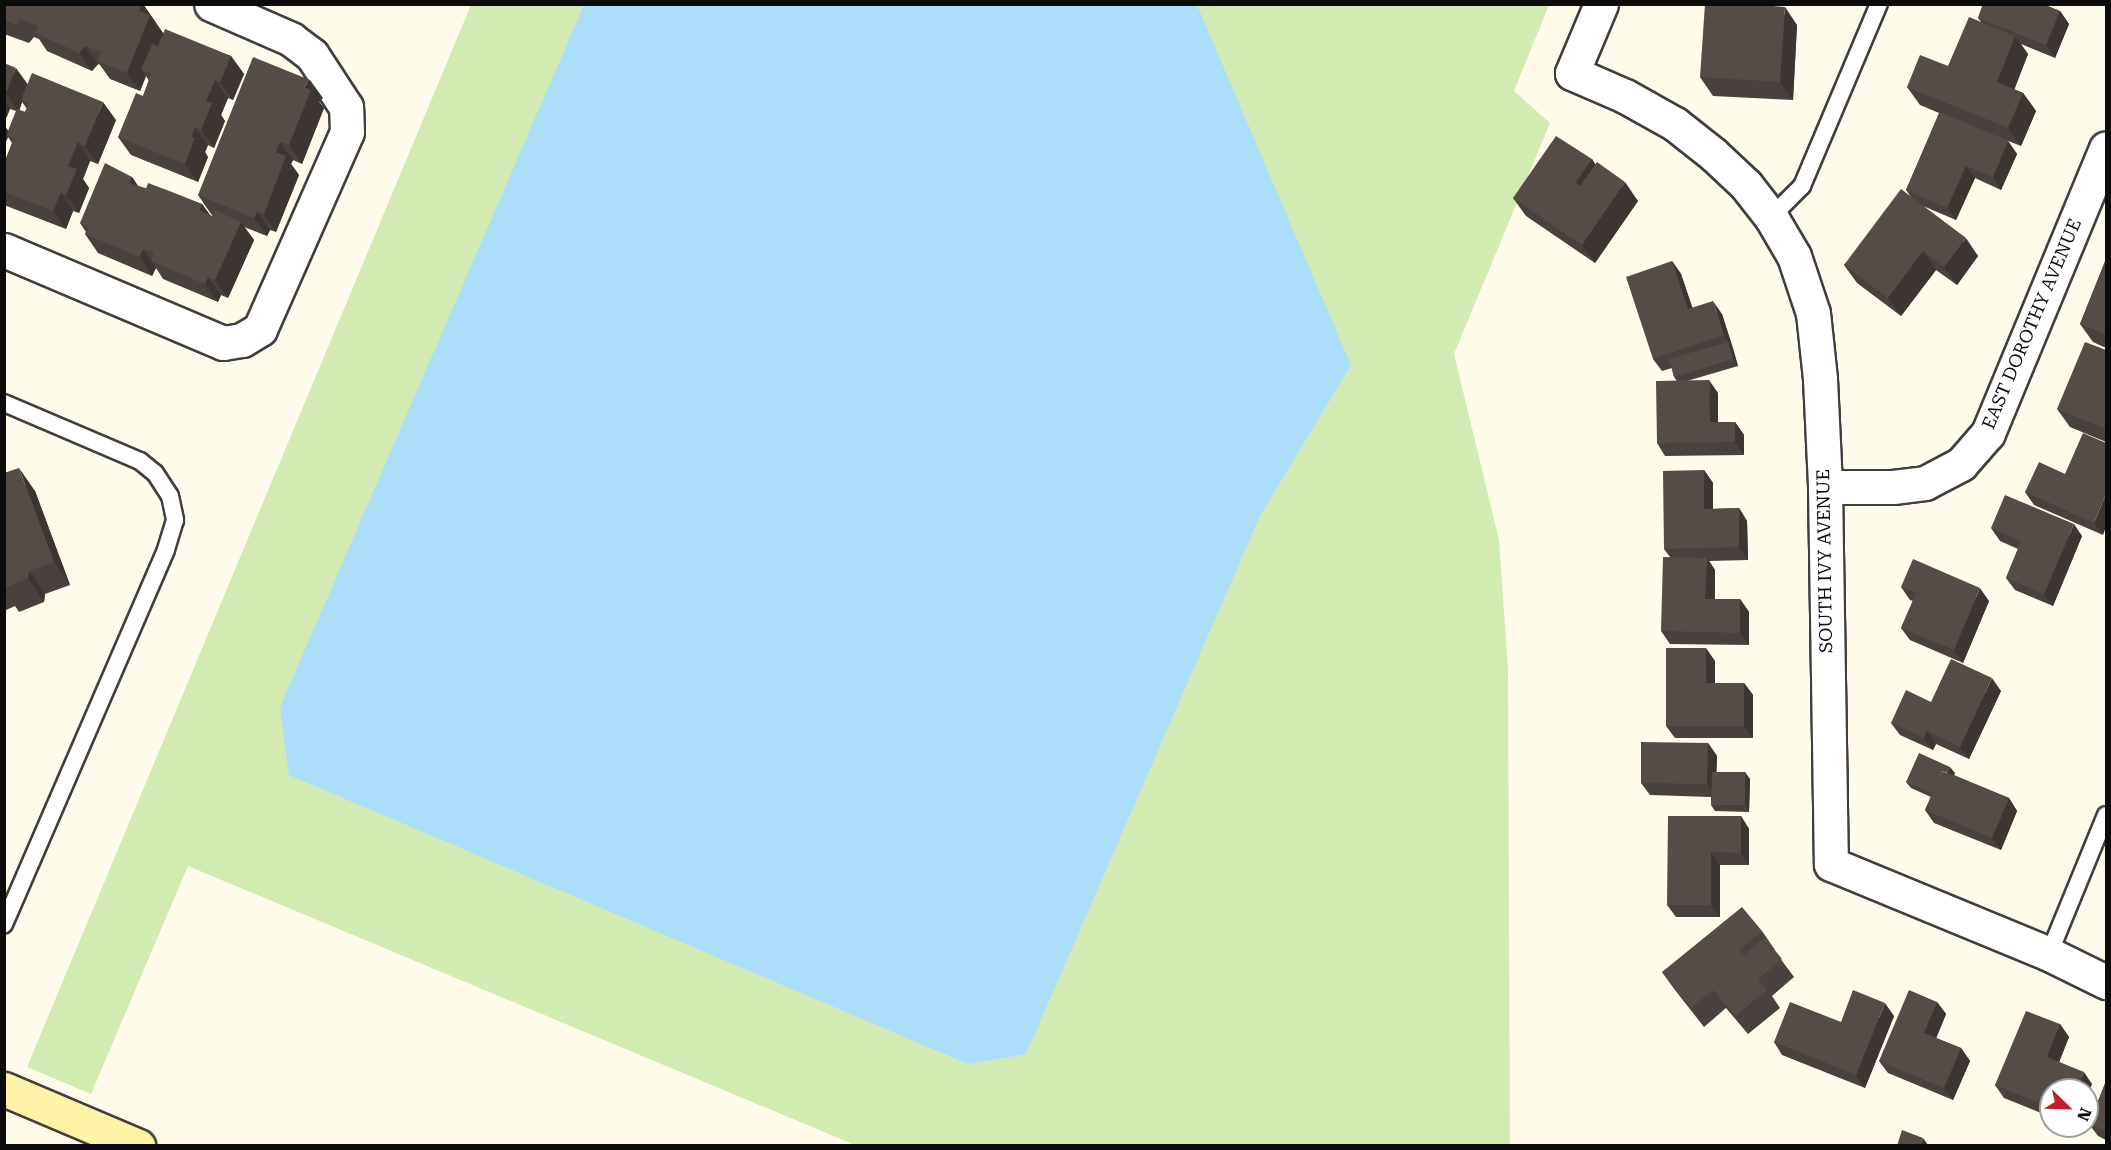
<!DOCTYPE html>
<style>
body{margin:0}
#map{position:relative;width:2111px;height:1150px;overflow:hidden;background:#fffbea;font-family:"Roboto Serif",serif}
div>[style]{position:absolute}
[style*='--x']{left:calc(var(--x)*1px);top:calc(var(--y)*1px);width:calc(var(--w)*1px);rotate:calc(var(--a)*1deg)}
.green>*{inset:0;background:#d1ebb2}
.water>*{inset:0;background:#acdef9}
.roads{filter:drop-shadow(2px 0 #3f3f3f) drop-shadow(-2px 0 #3f3f3f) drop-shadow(0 2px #3f3f3f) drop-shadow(0 -2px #3f3f3f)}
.service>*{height:16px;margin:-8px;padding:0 8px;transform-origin:8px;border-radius:8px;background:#fff}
.minor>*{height:33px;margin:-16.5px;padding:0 16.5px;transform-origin:16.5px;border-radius:16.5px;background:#fff}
.secondary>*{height:33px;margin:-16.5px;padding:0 16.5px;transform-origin:16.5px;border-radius:16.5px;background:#fff3a5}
.wall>*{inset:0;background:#49413d}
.shaded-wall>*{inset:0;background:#3c3532}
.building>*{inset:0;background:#554c47}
span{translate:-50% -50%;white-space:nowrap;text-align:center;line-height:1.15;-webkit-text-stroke:6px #fff;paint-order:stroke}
.street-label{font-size:18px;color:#0c0c0c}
.frame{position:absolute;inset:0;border:6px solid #0c0c0c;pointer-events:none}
.north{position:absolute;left:2039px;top:1078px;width:60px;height:60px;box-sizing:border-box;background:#fff;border:2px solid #9e9e9e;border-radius:50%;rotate:113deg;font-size:16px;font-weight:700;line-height:24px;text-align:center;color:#0c0c0c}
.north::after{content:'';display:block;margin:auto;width:21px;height:27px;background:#c21d28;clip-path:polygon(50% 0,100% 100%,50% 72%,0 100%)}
</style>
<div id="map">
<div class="green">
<i style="clip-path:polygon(471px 5px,1549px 5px,1514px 91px,1550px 123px,1454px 354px,1499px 540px,1508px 668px,1510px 1145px,855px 1145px,188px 866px,91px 1094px,27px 1067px)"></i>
</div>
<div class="water">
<i style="clip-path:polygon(584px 5px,1197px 5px,1351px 365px,1260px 516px,1026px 1054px,968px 1064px,289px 775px,280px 707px)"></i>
</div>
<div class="roads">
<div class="service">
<i style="--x:1771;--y:217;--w:44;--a:-45"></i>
<i style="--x:1802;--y:186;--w:198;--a:-67.1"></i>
<i style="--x:4;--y:403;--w:148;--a:23.1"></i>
<i style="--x:140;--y:461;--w:19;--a:39"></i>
<i style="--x:155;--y:473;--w:27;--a:57"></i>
<i style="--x:170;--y:496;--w:25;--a:78"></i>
<i style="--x:175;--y:520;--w:31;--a:107"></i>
<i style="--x:166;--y:550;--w:408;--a:113.4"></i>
<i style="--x:2049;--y:954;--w:150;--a:-67.7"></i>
</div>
<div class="minor">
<i style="--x:1601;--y:4;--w:75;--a:112.8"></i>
<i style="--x:1572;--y:73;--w:58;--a:23.5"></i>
<i style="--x:1625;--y:96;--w:57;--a:29.2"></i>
<i style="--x:1675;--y:124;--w:48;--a:38.3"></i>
<i style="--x:1713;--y:154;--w:45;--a:43.2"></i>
<i style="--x:1746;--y:185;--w:41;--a:52"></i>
<i style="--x:1771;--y:217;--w:45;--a:59.5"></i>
<i style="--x:1794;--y:256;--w:60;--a:71.6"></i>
<i style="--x:1813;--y:313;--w:66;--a:83.9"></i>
<i style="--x:1820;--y:379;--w:108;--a:87.3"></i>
<i style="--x:1825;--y:487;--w:377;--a:89.1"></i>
<i style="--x:1831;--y:864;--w:236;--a:22.4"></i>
<i style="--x:2049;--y:954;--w:64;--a:26.2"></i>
<i style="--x:4;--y:250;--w:238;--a:23"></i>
<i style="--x:223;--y:343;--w:19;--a:-9"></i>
<i style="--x:242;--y:340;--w:21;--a:-31"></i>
<i style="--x:260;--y:329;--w:215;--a:-66.2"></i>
<i style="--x:347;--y:132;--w:25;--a:-92"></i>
<i style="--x:346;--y:107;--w:62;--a:-123.2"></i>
<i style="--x:312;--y:55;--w:26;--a:-143"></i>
<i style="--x:291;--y:39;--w:87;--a:-156.4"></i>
<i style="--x:1825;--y:487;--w:68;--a:0"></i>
<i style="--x:1893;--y:487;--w:32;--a:-7"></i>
<i style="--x:1925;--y:483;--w:41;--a:-27.8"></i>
<i style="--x:1961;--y:464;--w:41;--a:-48.9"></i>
<i style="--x:1988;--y:433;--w:308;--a:-67.5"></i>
</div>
<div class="secondary">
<i style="--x:4;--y:1089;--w:146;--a:23"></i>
</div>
</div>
<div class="wall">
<i style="clip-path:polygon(4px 4px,143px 4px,163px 33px,231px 56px,244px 74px,233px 100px,228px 98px,221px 115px,225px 121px,214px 148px,208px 145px,205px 152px,208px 157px,198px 182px,131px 155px,118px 137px,143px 96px,149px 81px,146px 76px,140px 91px,110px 79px,100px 65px,98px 64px,92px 71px,47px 51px,39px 39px,34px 37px,29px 43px,4px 34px)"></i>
<i style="clip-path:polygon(1753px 4px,1775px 4px,1774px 6px,1797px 25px,1793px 100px,1713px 96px,1700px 77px)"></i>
<i style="clip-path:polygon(1983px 4px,2047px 4px,2047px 6px,2060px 11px,2069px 24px,2055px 58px,2021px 44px,2028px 54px,2014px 89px,2023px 93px,2036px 111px,2021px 146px,1988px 133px,2008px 141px,2017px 154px,2001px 190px,1975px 178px,1956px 220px,1923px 206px,1978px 256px,1957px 285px,1936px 270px,1901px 316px,1857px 283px,1844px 265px,1911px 197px,1906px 190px,1939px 113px,1920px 105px,1907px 87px,1948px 66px,1981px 22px,1978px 18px)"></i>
<i style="clip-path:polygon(evenodd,4px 63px,27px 84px,116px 120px,98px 164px,90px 161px,83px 179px,89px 188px,79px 213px,73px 211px,66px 229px,4px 205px,4px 160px,5px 161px,12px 143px,8px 137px,4px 146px,4px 125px,8px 131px,16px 111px,10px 109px,4px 123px,4px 63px,22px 102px,27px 109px,25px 112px,19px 110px,22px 102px)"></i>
<i style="clip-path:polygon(323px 98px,319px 102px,324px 108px,302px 164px,293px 160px,291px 164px,299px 175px,276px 232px,270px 230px,267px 236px,244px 227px,254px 240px,228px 298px,221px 295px,218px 302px,163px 279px,156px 268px,152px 276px,98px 253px,85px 234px,86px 232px,80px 223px,132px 177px,138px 186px,202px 204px,210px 215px,212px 216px,213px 215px,211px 214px,198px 195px)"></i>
<i style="clip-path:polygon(1592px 159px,1595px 164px,1638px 201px,1595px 263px,1526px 216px,1513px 198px)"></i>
<i style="clip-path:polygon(2106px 259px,2106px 348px,2093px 342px,2080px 324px)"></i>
<i style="clip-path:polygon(1672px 261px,1681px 274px,1692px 308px,1722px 314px,1738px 366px,1687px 381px,1718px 393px,1718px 422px,1735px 422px,1744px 435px,1744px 455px,1665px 456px,1657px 443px,1677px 381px,1674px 377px,1672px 368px,1662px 371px,1653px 359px)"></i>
<i style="clip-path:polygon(2106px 350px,2106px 442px,2070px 427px,2057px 409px)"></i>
<i style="clip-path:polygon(1704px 470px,1713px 483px,1713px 509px,1739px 508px,1747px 521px,1748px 560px,1709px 561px,1715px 570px,1715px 599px,1740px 599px,1749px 612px,1749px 645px,1670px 644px,1661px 631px,1670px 557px,1664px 549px)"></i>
<i style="clip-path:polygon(4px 473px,35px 491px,70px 585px,45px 594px,44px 602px,19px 612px,15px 606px,4px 611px)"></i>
<i style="clip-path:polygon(2065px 474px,2103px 535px,2034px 505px,2025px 492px)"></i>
<i style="clip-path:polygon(1991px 528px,2082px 536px,2053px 606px,2015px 590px,2006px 578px,2018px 549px,2000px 541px)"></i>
<i style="clip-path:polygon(1901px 587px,1989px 601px,1963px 663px,1910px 640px,1901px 628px,1913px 601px,1910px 600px)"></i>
<i style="clip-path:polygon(1715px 661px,1715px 683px,1744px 683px,1753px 695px,1753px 738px,1675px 738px,1666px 726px)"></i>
<i style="clip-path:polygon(2001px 691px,1969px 759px,1936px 744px,1933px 750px,1900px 735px,1891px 723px,1931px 702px)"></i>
<i style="clip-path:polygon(1708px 743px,1717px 756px,1716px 772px,1750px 779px,1749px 812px,1715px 811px,1711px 805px,1711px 797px,1650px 795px,1641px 783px)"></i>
<i style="clip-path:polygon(1955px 773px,1954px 775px,2009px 798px,2017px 811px,2001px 850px,1934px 823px,1925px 810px,1931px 797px,1911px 788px,1906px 782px)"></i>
<i style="clip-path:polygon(1741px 816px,1749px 829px,1749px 865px,1720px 865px,1720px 917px,1676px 917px,1667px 905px)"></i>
<i style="clip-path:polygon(1762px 931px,1775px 950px,1774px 950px,1794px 977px,1772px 996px,1780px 1008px,1748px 1034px,1726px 1008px,1704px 1027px,1675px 990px,1662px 972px)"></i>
<i style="clip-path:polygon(1937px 1002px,1946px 1014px,1936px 1038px,1961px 1048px,1970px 1061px,1953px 1100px,1888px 1073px,1879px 1061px)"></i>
<i style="clip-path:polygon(1894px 1016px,1865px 1088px,1782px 1055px,1774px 1042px,1841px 1022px)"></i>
<i style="clip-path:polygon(2060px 1024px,2069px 1037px,2059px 1062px,2092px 1084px,2051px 1090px,2051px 1117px,2004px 1098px,1995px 1085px)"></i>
<i style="clip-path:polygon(2106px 1081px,2106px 1140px,2098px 1136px,2089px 1124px)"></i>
</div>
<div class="shaded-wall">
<i style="clip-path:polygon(142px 4px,143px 4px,163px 33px,147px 72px,141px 70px,146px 76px,140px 91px,127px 73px,139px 11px)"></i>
<i style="clip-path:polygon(1785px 7px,1797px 25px,1793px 100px,1780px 82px)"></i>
<i style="clip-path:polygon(2060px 11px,2069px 24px,2055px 58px,2046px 45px)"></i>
<i style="clip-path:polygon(2015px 36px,2028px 54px,2010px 101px,1997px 82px)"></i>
<i style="clip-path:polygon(85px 46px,98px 64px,92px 71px,79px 53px)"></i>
<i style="clip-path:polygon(231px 56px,244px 74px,233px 100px,220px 82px)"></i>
<i style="clip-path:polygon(16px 68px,29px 86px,21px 100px,22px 102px,19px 112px,6px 93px)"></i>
<i style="clip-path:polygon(215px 80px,228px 98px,221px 115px,225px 121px,214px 148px,201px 130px,206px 101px)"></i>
<i style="clip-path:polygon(310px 80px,323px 98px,319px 102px,324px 108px,302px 164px,289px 145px,304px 87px)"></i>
<i style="clip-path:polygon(2023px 93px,2036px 111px,2021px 146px,2008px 128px)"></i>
<i style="clip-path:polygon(4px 101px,10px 109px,4px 123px)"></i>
<i style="clip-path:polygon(103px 102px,116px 120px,98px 164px,85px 146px)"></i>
<i style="clip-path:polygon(4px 125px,10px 133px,7px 135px,8px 137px,4px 146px)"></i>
<i style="clip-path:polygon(195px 127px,208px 145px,205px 152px,208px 157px,198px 182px,185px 164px,191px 137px)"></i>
<i style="clip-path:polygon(2008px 141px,2017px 154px,2001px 190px,1993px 177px)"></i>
<i style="clip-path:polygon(78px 142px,90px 161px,83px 179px,89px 188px,79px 213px,66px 195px,68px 166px)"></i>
<i style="clip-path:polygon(280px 142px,293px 160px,291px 164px,299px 175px,276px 232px,264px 214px,276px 152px)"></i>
<i style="clip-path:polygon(1592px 159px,1604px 178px,1589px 201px,1576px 182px)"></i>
<i style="clip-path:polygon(1966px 166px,1975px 178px,1956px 220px,1947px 208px)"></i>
<i style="clip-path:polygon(132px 177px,144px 195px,130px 183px)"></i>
<i style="clip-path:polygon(1625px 182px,1638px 201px,1595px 263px,1582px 245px)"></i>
<i style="clip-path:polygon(61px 192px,73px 211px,66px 229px,53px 211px)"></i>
<i style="clip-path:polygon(202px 204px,215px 222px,199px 210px)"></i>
<i style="clip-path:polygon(257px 211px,270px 230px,267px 236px,254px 218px)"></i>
<i style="clip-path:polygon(241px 222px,254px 240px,228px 298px,215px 280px)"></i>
<i style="clip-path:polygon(1966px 238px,1978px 256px,1957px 285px,1944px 267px)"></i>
<i style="clip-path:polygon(143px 249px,156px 268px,152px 276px,140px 257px)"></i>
<i style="clip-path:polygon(1923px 251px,1936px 270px,1901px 316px,1888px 298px)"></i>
<i style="clip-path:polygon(1672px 261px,1681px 274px,1697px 321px,1688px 309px)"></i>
<i style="clip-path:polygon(208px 277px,221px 295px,218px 302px,205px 284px)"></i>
<i style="clip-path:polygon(1713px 301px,1722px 314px,1733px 348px,1724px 335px)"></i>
<i style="clip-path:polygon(1728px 342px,1733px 348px,1738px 366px,1733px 359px)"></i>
<i style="clip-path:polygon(1709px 380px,1718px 393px,1718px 435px,1710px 422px)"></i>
<i style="clip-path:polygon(1735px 422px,1744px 435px,1744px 455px,1735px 442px)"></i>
<i style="clip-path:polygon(19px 468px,35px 491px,70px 585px,54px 562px)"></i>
<i style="clip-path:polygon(1704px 470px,1713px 483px,1713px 521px,1704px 509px)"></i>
<i style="clip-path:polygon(2106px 494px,2106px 527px,2103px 535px,2094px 523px)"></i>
<i style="clip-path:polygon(1739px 508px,1747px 521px,1748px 560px,1739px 547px)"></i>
<i style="clip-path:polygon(2074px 524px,2082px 536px,2053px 606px,2044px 594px)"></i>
<i style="clip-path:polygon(1707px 558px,1715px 570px,1714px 611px,1705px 599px)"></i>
<i style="clip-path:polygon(29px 571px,45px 594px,44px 602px,28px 578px)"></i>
<i style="clip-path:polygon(1980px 588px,1989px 601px,1963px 663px,1954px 650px)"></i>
<i style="clip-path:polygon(1740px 599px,1749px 612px,1749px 645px,1740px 633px)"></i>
<i style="clip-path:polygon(1706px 648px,1715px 661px,1715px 696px,1706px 683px)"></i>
<i style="clip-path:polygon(1992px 678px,2001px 691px,1969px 759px,1960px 747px)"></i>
<i style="clip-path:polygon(1744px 683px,1753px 695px,1753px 738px,1744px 726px)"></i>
<i style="clip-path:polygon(1927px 731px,1936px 744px,1933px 750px,1924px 738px)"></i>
<i style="clip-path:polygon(1708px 743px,1717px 756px,1716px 797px,1707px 784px)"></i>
<i style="clip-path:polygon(1950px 767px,1955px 773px,1942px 802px,1937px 796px)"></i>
<i style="clip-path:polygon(1745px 772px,1750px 779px,1749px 812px,1745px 805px)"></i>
<i style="clip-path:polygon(2009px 798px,2017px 811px,2001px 850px,1992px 838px)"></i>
<i style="clip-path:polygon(1741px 816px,1749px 829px,1749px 865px,1741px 853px)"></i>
<i style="clip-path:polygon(1711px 852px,1720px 865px,1720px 917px,1711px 905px)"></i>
<i style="clip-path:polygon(1937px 1002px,1946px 1014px,1933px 1046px,1924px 1033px)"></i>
<i style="clip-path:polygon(1885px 1003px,1894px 1016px,1865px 1088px,1856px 1075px)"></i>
<i style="clip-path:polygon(2060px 1024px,2069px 1037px,2056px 1070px,2047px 1057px)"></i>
<i style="clip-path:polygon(1961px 1048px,1970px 1061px,1953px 1100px,1944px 1088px)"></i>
<i style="clip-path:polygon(2084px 1072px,2092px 1084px,2087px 1098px,2087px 1090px,2076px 1090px)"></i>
<i style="clip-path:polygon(1923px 1138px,1928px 1145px,1928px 1146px,1920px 1146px)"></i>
</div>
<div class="building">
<i style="clip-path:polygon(4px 4px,142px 4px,139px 11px,150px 15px,127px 73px,97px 61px,101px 52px,85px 46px,79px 53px,35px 33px,38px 26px,21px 19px,16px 25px,4px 20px)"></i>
<i style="clip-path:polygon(1705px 4px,1746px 4px,1785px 7px,1780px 82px,1700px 77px)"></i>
<i style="clip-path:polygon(1983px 4px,2043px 4px,2060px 11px,2046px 45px,1978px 18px)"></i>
<i style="clip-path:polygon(1969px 17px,2015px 36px,1997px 82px,2023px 93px,2008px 128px,1907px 87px,1920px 55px,1948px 66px)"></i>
<i style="clip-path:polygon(165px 29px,231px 56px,220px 82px,215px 80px,206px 101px,212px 103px,201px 130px,195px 127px,191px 137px,195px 138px,185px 164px,118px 137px,136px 93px,143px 96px,151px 74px,141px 70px,152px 44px,158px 47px)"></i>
<i style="clip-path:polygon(253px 57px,310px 80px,304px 87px,311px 90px,289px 145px,280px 142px,276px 152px,286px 156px,264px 214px,257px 211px,254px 218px,198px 195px)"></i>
<i style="clip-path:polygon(4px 63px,16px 68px,6px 93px,4px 93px)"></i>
<i style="clip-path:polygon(32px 73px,103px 102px,85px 146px,78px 142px,68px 166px,77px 169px,66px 195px,61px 192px,53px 211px,4px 192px,4px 160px,5px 161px,14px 138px,7px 135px,17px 109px,25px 112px,29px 103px,21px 100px)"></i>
<i style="clip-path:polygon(1940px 112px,2008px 141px,1993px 177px,1966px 166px,1947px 208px,1906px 190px)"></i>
<i style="clip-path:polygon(1556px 136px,1592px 159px,1576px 182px,1580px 186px,1597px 162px,1625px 182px,1582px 245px,1513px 198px)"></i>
<i style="clip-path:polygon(105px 163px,132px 177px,130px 183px,146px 189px,148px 183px,172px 192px,202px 204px,199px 210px,212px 216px,215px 210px,241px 222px,215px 280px,208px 277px,205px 284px,151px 261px,154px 253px,143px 249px,140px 257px,85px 234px,88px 227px,80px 223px)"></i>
<i style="clip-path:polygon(1901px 189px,1966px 238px,1944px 267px,1923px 251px,1888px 298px,1844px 265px)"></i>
<i style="clip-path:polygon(2106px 259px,2106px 335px,2080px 324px)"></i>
<i style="clip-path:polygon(1672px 261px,1688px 309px,1713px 301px,1724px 335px,1653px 359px,1626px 277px)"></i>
<i style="clip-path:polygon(1728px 342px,1733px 359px,1674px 377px,1669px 359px)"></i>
<i style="clip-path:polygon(2085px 342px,2106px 350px,2106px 429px,2057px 409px)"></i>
<i style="clip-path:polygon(1709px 380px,1710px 422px,1735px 422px,1735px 442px,1657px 443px,1656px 381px)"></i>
<i style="clip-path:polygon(2083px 433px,2106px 443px,2106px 494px,2094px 523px,2025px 492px,2039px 462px,2065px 474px)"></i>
<i style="clip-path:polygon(19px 468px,54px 562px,29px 571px,28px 578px,4px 588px,4px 473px)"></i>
<i style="clip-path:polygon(1704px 470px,1704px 509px,1739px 508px,1739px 547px,1664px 549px,1663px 471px)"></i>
<i style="clip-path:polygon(2005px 495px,2074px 524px,2044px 594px,2006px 578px,2021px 541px,1991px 528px)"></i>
<i style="clip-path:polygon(1663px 557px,1707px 558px,1705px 599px,1740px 599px,1740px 633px,1661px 631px)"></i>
<i style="clip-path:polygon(1913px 559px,1980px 588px,1954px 650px,1901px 628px,1916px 593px,1901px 587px)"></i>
<i style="clip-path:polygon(1666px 648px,1706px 648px,1706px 683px,1744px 683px,1744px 726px,1666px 726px)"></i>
<i style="clip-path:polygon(1951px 659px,1992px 678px,1960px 747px,1927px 731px,1924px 738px,1891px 723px,1906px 690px,1931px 702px)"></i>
<i style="clip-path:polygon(1641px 742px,1708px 743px,1707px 784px,1641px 783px)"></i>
<i style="clip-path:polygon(1919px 753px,1950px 767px,1948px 773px,1942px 771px,1933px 794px,1906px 782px)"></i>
<i style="clip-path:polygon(1942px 771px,2009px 798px,1992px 838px,1925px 810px)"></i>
<i style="clip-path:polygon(1712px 772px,1745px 772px,1745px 805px,1711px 805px)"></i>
<i style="clip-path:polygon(1668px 816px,1741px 816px,1741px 853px,1711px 852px,1711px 905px,1667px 905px)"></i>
<i style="clip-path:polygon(1742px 907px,1762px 931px,1739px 950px,1744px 955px,1765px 938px,1782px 959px,1758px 979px,1767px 990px,1735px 1016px,1713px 990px,1691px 1008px,1662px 972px)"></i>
<i style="clip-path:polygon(1853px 990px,1885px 1003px,1856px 1075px,1774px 1042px,1790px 1002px,1841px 1022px)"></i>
<i style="clip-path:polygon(1909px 990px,1937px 1002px,1924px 1033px,1961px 1048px,1944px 1088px,1879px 1061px)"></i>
<i style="clip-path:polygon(2026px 1011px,2060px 1024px,2047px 1057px,2084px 1072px,2076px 1090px,2051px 1090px,2051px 1108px,1995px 1085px)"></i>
<i style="clip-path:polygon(2106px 1081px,2106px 1131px,2089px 1124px)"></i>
<i style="clip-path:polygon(1902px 1130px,1923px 1138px,1920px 1146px,1897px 1146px)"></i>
</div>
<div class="street-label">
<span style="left:2032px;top:324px;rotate:-67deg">EAST DOROTHY AVENUE</span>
<span style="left:1825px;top:561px;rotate:-91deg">SOUTH IVY AVENUE</span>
</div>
<div class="frame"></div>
<div class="north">N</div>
</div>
